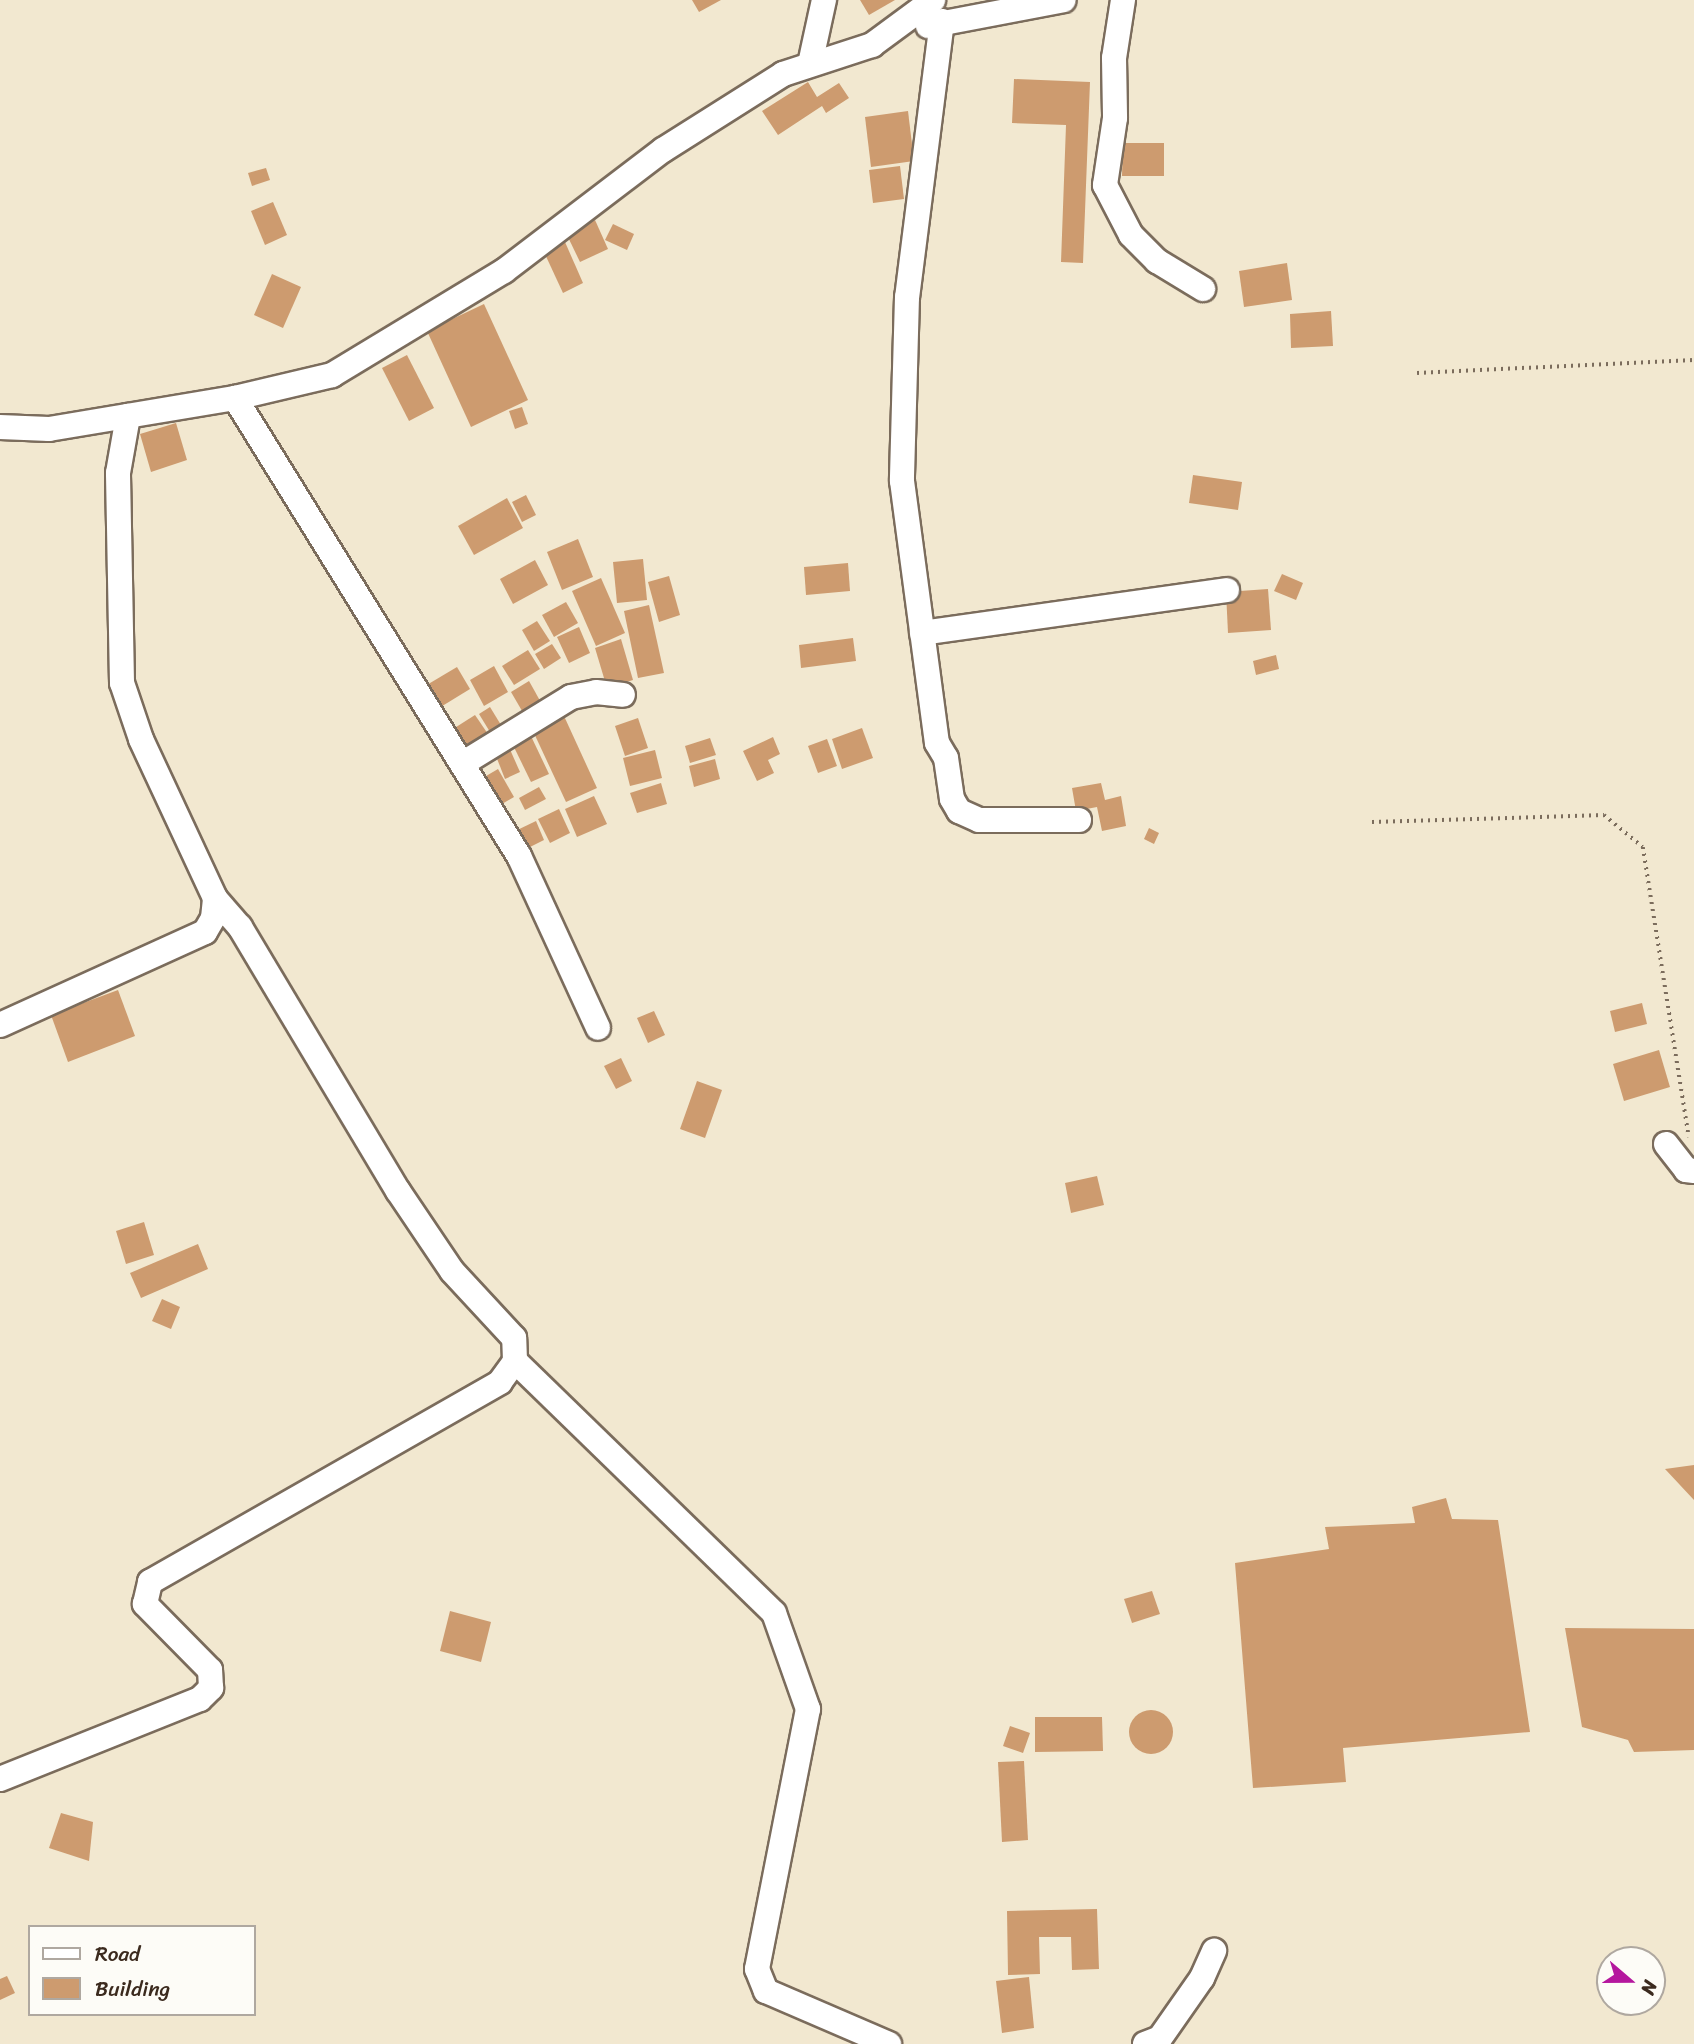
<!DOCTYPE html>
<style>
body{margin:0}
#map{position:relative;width:1694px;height:2044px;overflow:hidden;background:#f2e8d0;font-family:Sriracha,sans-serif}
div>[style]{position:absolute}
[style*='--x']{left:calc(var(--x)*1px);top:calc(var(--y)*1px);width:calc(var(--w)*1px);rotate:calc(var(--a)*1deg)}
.building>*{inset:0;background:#cd9b6f}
.round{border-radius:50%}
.path>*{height:3.5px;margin-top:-1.75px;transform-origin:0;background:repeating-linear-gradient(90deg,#7b6c5c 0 2px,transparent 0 7px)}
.roads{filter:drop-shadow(2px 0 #7b6c5c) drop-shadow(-2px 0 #7b6c5c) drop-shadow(0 2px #7b6c5c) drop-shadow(0 -2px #7b6c5c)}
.minor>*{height:24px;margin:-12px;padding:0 12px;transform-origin:12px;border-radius:12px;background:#fff}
span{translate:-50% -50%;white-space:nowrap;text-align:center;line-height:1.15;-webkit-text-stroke:5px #fdfcf7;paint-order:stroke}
.legend{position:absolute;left:28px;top:1925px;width:228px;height:91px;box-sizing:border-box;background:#fdfcf7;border:2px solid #afa8a0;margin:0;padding:9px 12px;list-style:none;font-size:21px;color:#3b2a1e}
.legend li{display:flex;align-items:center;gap:14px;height:35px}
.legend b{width:35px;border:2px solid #afa8a0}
.north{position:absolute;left:1596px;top:1946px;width:70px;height:70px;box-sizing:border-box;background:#fdfcf7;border:2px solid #afa8a0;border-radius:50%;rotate:110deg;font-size:19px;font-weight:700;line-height:28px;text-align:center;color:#3b2a1e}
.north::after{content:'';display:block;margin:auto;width:24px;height:32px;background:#b5179e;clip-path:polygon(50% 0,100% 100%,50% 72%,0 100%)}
</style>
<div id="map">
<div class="building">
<i style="clip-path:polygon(692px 0,721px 0,699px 12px)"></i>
<i style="clip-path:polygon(860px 0,895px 0,869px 15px)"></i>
<i style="clip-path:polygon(1014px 79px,1090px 82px,1083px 263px,1061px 262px,1066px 125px,1012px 123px)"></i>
<i style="clip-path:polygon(808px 82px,817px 97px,839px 83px,849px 98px,826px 113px,822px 106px,778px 135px,762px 111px)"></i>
<i style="clip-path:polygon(908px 111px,914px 161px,871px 167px,865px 117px)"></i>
<i style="clip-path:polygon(1123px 143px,1164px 143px,1164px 176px,1122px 176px)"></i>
<i style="clip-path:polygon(900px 166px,904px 199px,873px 203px,869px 170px)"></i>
<i style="clip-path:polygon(266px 168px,270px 180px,252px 186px,248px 173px)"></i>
<i style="clip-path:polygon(273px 202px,287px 235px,265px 245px,251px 211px)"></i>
<i style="clip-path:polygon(595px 220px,608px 249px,580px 262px,566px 233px)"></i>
<i style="clip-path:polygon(613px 224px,634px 234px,627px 250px,605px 240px)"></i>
<i style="clip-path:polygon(565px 242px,583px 283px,563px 293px,544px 252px)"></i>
<i style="clip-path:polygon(1287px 263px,1292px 300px,1244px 307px,1239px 271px)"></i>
<i style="clip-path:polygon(272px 274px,301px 287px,283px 328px,254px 315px)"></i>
<i style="clip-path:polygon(484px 304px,528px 400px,471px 427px,427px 331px)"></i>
<i style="clip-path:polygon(1331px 311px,1333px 346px,1291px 348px,1290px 314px)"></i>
<i style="clip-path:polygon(407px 355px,434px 408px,409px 421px,382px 368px)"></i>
<i style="clip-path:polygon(522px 407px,528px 424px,515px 429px,509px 411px)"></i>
<i style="clip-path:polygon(176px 423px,187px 460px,151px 472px,140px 434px)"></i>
<i style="clip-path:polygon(1193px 475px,1242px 482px,1238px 510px,1189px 503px)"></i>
<i style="clip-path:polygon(526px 495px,536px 515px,522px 522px,512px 502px)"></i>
<i style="clip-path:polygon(507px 498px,523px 528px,474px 555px,458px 526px)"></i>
<i style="clip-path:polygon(578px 539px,593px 577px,562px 590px,547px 552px)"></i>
<i style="clip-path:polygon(643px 559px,647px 600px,617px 603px,613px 562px)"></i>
<i style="clip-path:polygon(535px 560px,548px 585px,513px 604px,500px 579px)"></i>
<i style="clip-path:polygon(848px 563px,850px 591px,806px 595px,804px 567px)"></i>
<i style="clip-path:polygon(1282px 574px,1303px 583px,1296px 600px,1274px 591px)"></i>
<i style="clip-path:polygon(669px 576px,680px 615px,659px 622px,648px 582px)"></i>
<i style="clip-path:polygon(601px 578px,625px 633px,596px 646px,572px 591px)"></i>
<i style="clip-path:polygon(1268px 589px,1271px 630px,1228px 633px,1226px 592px)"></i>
<i style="clip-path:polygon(566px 602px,578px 623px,554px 637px,542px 615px)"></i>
<i style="clip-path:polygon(649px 605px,664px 673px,638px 678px,624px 611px)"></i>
<i style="clip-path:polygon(537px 621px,550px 641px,534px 651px,522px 630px)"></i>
<i style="clip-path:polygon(579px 627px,590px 653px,569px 663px,557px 637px)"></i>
<i style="clip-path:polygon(853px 638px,856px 661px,801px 668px,799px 645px)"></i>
<i style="clip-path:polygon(621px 639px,633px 680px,607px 688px,595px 648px)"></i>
<i style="clip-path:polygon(552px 644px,561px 658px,544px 669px,535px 654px)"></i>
<i style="clip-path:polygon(528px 650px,540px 669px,514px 685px,502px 666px)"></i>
<i style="clip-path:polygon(1276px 655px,1279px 669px,1256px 675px,1253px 661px)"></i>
<i style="clip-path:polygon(494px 666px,508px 692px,484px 706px,470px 680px)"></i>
<i style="clip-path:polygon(457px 667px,470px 689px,439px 708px,425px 686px)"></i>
<i style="clip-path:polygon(529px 681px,543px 706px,525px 716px,511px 692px)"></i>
<i style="clip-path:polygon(490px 707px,501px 725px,490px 732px,479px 714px)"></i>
<i style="clip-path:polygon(475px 715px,488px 734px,466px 748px,453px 729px)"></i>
<i style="clip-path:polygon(564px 716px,597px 788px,566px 802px,533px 731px)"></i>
<i style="clip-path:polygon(638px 718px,648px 748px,625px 756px,615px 726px)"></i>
<i style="clip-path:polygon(862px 728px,873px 758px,842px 769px,832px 739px)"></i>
<i style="clip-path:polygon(530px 734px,549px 774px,531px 782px,512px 743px)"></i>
<i style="clip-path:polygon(773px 737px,780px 754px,768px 760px,774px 773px,757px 781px,743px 751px)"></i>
<i style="clip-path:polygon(710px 738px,716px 755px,690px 763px,685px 746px)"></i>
<i style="clip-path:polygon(827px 739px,837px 766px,818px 773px,808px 746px)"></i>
<i style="clip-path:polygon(508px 745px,520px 772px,505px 779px,494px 751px)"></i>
<i style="clip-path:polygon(655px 750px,662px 778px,630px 786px,623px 758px)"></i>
<i style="clip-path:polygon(715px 759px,720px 779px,694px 787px,689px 766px)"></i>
<i style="clip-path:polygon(498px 769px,514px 797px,497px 807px,481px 779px)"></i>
<i style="clip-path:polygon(661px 783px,667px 804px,637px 813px,630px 793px)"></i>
<i style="clip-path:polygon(1101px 783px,1105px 800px,1121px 796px,1126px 826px,1102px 831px,1097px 807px,1076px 811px,1072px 788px)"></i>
<i style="clip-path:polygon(539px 787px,546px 799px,525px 810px,519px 798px)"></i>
<i style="clip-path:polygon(594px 796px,607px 824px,577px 837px,565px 809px)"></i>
<i style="clip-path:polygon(559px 809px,570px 833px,550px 843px,538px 819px)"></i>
<i style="clip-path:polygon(536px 821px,544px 840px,520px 852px,511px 833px)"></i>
<i style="clip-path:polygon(1149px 828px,1159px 833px,1154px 844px,1144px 839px)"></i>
<i style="clip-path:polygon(118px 990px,135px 1036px,68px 1062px,51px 1015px)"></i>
<i style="clip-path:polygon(1642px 1003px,1647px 1024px,1615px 1032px,1610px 1011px)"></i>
<i style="clip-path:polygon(654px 1011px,665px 1035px,648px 1043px,637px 1018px)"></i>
<i style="clip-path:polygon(1659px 1050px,1670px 1087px,1624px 1101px,1613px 1064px)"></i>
<i style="clip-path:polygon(621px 1058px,632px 1081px,616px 1089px,604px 1066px)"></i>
<i style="clip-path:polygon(697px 1081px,722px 1090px,705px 1138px,680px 1129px)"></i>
<i style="clip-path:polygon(1097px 1176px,1104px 1205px,1071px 1213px,1065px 1183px)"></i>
<i style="clip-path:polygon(144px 1222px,154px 1255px,126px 1264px,116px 1231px)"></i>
<i style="clip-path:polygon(198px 1244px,208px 1269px,141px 1298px,130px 1273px)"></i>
<i style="clip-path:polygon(162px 1299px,180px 1307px,171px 1329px,152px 1321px)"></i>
<i style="clip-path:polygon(1694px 1465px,1694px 1500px,1665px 1469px)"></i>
<i style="clip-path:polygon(1446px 1498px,1452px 1519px,1498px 1520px,1530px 1732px,1343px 1748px,1346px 1782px,1253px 1788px,1235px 1563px,1329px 1549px,1325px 1527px,1415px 1523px,1412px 1507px)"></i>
<i style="clip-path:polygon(1152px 1591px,1160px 1614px,1132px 1623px,1124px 1599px)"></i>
<i style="clip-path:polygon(450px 1611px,491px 1622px,481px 1662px,440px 1651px)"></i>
<i style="clip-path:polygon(1565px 1628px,1694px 1629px,1694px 1750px,1634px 1752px,1628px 1740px,1582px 1727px)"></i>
<i class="round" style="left:1129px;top:1710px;width:44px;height:44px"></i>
<i style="clip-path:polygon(1035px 1717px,1102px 1717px,1103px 1751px,1035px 1752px)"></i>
<i style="clip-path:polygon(1010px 1726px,1030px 1733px,1023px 1753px,1003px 1746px)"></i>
<i style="clip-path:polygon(1024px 1761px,1028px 1840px,1002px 1842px,998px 1762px)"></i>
<i style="clip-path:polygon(61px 1813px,93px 1822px,89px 1861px,49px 1848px)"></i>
<i style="clip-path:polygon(1097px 1909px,1099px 1969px,1072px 1970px,1071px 1937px,1039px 1937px,1040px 1974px,1008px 1975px,1007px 1911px)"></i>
<i style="clip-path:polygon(7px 1976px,15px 1993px,0 2000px,0 1979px)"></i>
<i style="clip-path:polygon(1029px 1977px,1034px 2028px,1002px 2033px,996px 1981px)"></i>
</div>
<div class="path">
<i style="--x:1417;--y:373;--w:277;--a:-2.7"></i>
<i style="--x:1372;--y:822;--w:232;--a:-1.7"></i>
<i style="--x:1604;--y:815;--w:50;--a:39.4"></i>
<i style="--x:1643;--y:847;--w:294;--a:81"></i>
</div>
<div class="roads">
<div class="minor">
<i style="--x:1123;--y:0;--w:59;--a:98.8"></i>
<i style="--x:1114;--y:58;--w:60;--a:89"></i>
<i style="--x:1115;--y:118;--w:68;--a:98.5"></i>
<i style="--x:1105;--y:185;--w:56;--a:62.5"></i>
<i style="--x:1131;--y:235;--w:37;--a:45"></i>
<i style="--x:1157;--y:261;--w:54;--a:31.3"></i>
<i style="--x:942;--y:21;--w:278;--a:97.2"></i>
<i style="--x:907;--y:297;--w:184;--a:91.6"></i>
<i style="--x:902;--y:481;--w:264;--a:82.4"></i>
<i style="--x:937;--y:743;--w:17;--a:59"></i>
<i style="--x:946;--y:758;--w:41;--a:81.7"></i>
<i style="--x:952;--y:799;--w:14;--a:60"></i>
<i style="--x:959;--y:811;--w:22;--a:24"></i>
<i style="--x:979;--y:820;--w:100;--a:0"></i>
<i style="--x:928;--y:26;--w:138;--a:-10.8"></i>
<i style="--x:810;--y:64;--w:66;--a:-77.7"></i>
<i style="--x:235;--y:398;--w:539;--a:58.2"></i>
<i style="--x:519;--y:856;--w:189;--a:65.3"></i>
<i style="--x:0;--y:427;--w:49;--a:2.3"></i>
<i style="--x:49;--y:429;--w:189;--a:-9.5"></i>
<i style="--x:235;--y:398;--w:100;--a:-13.3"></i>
<i style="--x:332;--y:375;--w:201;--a:-31.2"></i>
<i style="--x:504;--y:271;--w:200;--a:-37.3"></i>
<i style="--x:663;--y:150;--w:142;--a:-32.3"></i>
<i style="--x:783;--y:74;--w:94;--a:-18"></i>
<i style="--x:872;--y:45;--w:76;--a:-36.4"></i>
<i style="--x:922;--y:633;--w:308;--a:-8"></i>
<i style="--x:462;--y:764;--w:128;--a:-31.6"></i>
<i style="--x:571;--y:697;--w:25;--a:-11"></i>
<i style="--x:596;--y:692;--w:27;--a:6"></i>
<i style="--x:0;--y:1025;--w:225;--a:-24.4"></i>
<i style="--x:205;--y:932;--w:16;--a:-60"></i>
<i style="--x:213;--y:918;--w:20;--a:-84"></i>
<i style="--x:215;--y:898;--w:175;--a:-115"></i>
<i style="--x:141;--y:739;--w:59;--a:-108.7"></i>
<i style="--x:122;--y:683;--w:210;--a:-91.1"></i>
<i style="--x:118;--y:473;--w:58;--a:-80"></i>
<i style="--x:1666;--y:1144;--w:33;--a:52"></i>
<i style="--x:1686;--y:1170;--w:8;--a:7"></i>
<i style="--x:515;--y:1361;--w:361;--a:44.2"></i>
<i style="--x:774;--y:1613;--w:102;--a:70.5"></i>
<i style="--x:808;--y:1709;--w:265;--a:101.1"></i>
<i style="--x:757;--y:1969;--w:24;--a:68"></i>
<i style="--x:766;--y:1991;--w:134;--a:23.3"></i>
<i style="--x:0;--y:1779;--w:215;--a:-21.8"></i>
<i style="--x:200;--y:1699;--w:16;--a:-45"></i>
<i style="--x:211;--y:1688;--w:18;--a:-93"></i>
<i style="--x:210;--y:1670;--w:93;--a:-134.6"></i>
<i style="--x:145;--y:1604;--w:23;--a:-77"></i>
<i style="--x:150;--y:1582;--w:403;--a:-29.7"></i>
<i style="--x:500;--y:1382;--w:26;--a:-54"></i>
<i style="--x:515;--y:1361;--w:23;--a:-92"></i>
<i style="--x:514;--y:1338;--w:91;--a:-132.8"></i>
<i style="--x:452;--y:1271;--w:97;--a:-124"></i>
<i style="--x:398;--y:1191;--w:308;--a:-120.9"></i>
<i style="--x:240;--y:927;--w:38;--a:-131"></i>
<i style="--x:1145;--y:2044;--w:16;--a:-22"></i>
<i style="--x:1160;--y:2038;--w:73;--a:-55"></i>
<i style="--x:1202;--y:1978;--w:30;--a:-66"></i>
</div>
</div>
<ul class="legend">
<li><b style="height:9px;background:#fff"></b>Road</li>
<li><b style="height:19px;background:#cd9b6f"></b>Building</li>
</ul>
<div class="north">N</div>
</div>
